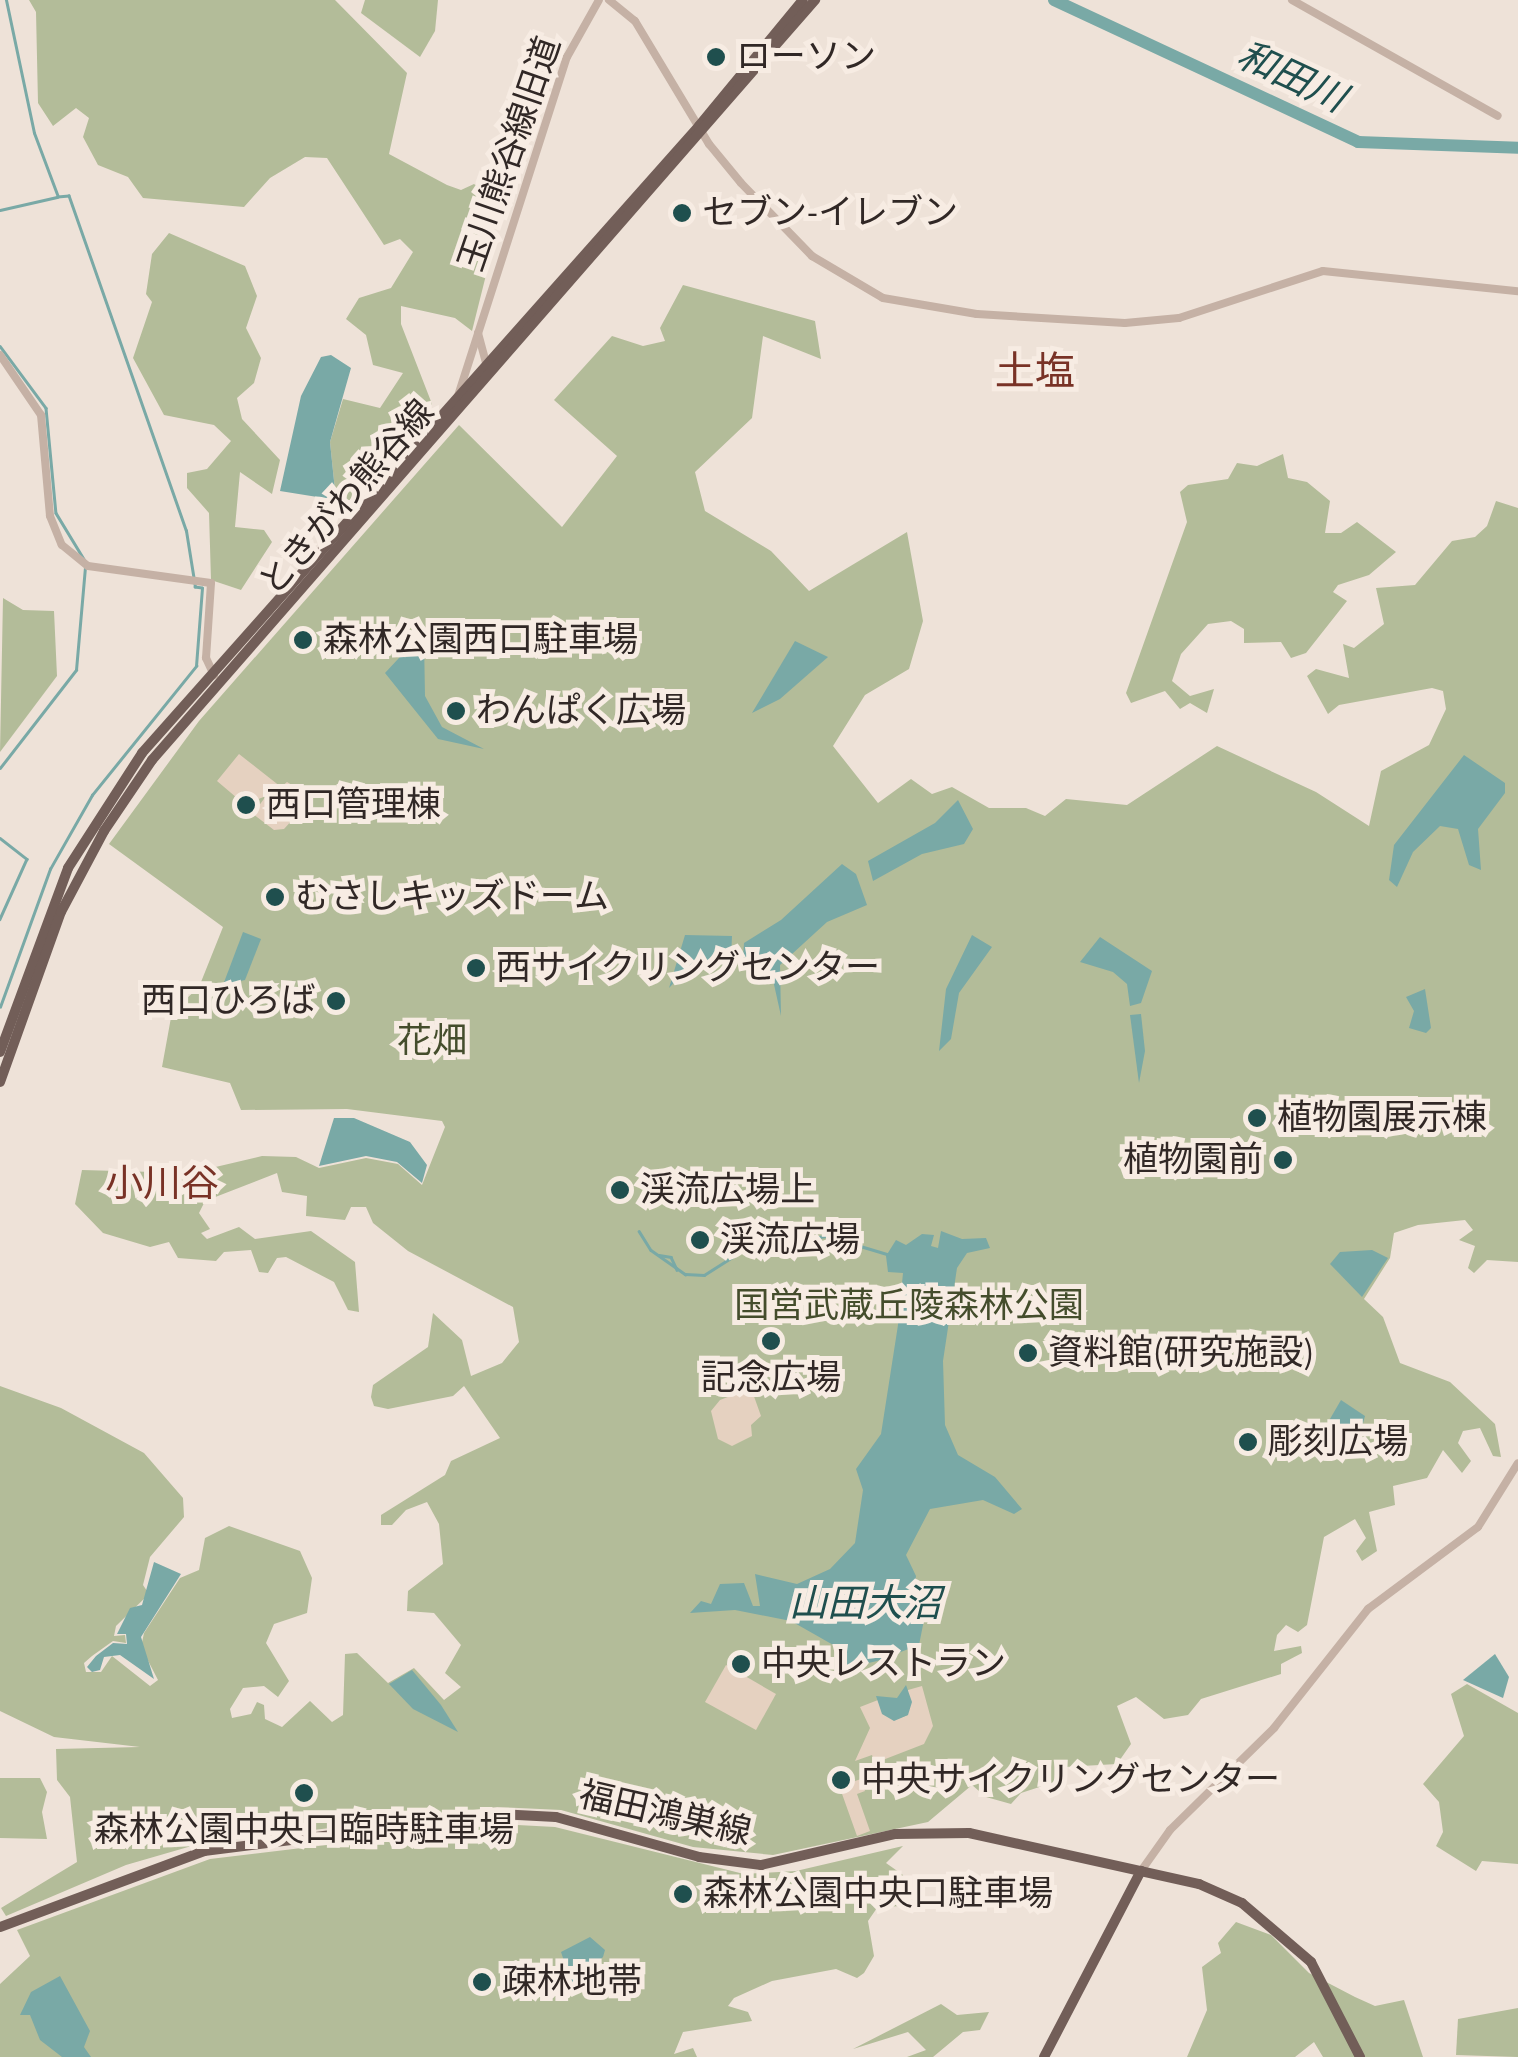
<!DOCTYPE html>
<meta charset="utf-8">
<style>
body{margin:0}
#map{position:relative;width:1518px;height:2057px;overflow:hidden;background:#eee2d8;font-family:"Source Sans 3","Noto Sans JP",sans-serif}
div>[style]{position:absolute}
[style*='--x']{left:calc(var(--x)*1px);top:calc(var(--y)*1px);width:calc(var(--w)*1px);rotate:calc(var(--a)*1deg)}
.green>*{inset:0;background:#b3bc99}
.plaza>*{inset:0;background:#e5d1c0}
.water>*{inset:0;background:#79a9a6}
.stream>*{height:2.5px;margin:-1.25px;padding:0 1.25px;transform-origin:1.25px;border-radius:1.25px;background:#79a9a6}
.river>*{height:12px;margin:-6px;padding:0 6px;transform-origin:6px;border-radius:6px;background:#79a9a6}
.minor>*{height:8px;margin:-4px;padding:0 4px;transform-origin:4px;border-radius:4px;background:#c5b1a5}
.major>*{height:10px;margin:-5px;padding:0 5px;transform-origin:5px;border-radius:5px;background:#725e58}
.dots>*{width:28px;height:28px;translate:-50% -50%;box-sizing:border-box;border:5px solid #f7ece3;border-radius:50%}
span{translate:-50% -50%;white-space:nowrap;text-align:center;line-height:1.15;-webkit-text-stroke:10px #f7ece3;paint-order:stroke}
.poi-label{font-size:35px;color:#312826}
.left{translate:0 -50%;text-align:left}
.right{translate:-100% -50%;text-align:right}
.street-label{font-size:35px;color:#312826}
.park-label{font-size:35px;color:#444d2c}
.water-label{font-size:38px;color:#1f4f4e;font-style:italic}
.neighbourhood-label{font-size:38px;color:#793226}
.quarter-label{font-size:40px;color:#793226}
</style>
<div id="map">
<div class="green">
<i style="clip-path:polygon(29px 0,335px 0,407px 73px,389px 154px,447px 185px,461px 190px,474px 184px,489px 195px,477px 238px,488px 267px,472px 331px,455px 318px,401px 306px,401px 324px,432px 404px,350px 500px,336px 500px,330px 442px,343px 399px,380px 408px,403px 373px,373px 365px,366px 335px,346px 319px,359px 298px,391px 288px,413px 252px,400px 239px,384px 245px,327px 158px,305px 157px,270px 178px,244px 207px,143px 198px,128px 177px,98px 165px,83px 137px,89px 118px,76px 108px,53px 126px,38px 103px,36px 12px)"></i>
<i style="clip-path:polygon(365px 0,438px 0,435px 31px,420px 57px,361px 13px)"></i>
<i style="clip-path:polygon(169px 233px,245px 266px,257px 296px,246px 328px,261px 358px,254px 383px,237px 398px,242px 419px,280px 460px,272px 494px,240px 472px,235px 527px,264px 530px,272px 542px,241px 590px,211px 580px,209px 513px,187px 488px,187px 473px,207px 469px,231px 441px,214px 425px,164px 415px,133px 358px,152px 302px,146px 294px,152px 254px)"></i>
<i style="clip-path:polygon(683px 285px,815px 321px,821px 359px,763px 336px,752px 418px,695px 472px,705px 511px,771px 551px,809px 591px,907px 532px,923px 621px,909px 669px,865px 695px,833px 746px,878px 803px,911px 779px,932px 794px,952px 787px,989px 808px,1026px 808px,1045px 816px,1066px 799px,1127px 805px,1217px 746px,1316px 792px,1369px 826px,1381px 771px,1429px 745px,1446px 709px,1443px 691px,1432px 688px,1339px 705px,1328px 714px,1307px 676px,1316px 669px,1349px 678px,1343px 644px,1354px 648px,1384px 624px,1376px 588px,1415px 585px,1452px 541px,1475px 537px,1487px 526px,1496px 501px,1518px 508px,1518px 1262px,1487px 1260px,1474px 1273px,1468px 1268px,1475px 1246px,1459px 1240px,1473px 1230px,1465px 1220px,1418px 1225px,1394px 1233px,1390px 1258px,1364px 1299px,1383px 1317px,1400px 1363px,1450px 1382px,1495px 1424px,1501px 1457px,1493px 1456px,1480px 1428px,1463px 1431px,1458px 1443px,1471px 1461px,1462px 1473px,1443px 1450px,1427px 1478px,1393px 1486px,1395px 1505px,1369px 1512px,1377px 1551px,1362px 1561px,1356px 1551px,1366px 1538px,1355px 1519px,1324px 1537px,1307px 1625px,1298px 1632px,1286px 1625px,1277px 1635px,1274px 1651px,1301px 1646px,1302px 1653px,1281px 1664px,1281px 1674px,1201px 1699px,1188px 1715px,1164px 1719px,1136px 1697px,1117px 1706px,1131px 1744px,1117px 1764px,1064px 1767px,1058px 1781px,1021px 1793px,1011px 1804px,986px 1797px,972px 1785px,928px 1822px,773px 1855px,693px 1847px,561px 1810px,497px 1807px,195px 1845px,126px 1865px,6px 1916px,1px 1908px,77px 1862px,70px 1797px,57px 1780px,56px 1749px,140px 1747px,54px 1737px,0 1711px,0 1386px,61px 1408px,144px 1453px,183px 1498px,184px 1517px,150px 1557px,143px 1585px,149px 1594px,116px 1626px,114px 1636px,125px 1635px,126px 1643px,113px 1641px,92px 1656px,84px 1663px,86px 1672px,101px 1672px,112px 1656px,150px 1686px,158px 1680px,141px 1647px,144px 1633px,180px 1578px,199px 1570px,205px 1538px,229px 1526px,300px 1551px,312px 1578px,307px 1613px,274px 1624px,266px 1643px,289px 1681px,278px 1697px,264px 1686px,243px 1688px,230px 1709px,232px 1718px,251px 1714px,257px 1702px,264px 1705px,265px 1719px,282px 1727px,310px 1701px,332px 1722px,343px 1715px,345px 1654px,357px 1653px,388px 1683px,414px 1668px,444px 1700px,461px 1687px,445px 1673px,461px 1645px,434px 1613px,407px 1611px,408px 1591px,443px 1564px,439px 1524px,427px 1502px,406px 1510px,392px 1525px,381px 1525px,381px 1515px,445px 1475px,451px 1461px,500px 1438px,464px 1386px,453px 1396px,388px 1409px,374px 1406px,371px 1397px,373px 1385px,428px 1347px,433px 1313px,462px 1340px,471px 1376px,502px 1363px,519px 1342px,513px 1307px,408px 1251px,373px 1223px,366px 1207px,351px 1207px,345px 1220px,306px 1216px,307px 1196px,282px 1192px,277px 1173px,205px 1201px,199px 1213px,210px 1229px,201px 1233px,207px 1239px,239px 1227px,255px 1239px,311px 1231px,355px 1262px,359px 1312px,348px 1310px,334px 1282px,286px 1257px,277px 1258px,268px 1273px,259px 1272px,251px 1250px,224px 1252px,216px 1261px,178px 1258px,169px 1242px,150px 1247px,103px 1233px,75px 1204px,82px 1170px,190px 1173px,262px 1156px,296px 1157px,319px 1168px,366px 1158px,398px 1164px,422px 1185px,445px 1127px,442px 1121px,347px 1109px,241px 1110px,230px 1083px,162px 1067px,172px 1012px,199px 987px,223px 927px,109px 844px,199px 721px,459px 425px,562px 527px,617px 456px,554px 400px,612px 336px,643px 346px,665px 341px,660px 328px)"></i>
<i style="clip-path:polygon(1283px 454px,1288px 478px,1307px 482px,1330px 501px,1325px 533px,1341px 533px,1357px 522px,1396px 552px,1369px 575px,1338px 585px,1333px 592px,1347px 601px,1306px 653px,1291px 658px,1281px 642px,1244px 643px,1244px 629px,1231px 621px,1208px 624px,1181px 654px,1172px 681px,1190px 696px,1214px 689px,1207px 713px,1190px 703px,1180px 709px,1165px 691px,1131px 703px,1126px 693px,1187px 522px,1180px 492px,1188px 485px,1228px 479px,1237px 463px,1257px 466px)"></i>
<i style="clip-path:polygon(3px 598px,23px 610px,54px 611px,57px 676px,0 752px)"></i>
<i style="clip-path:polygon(1467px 1684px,1518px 1713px,1518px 1864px,1482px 1861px,1476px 1871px,1436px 1846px,1443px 1832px,1439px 1802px,1423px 1784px,1464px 1736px,1451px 1694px)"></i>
<i style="clip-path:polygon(0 1778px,40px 1778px,47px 1792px,42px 1812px,47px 1839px,0 1838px)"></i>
<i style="clip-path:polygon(501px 1824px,555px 1827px,744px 1874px,796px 1871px,903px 1846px,886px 1863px,903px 1875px,905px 1888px,899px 1906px,877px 1908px,868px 1921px,874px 1956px,864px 1973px,857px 1978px,836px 1969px,772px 1981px,734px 1998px,728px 2006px,748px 2012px,752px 2021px,683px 2032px,674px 2054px,693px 2048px,697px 2057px,0 2057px,0 1984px,30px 1956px,17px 1930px,210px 1859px)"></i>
<i style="clip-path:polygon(1236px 1922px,1271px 1935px,1309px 1973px,1355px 1997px,1375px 2006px,1404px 2000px,1423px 2057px,1323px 2057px,1314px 2042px,1295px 2057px,1187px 2057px,1207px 2010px,1202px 1967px,1221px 1953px,1218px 1943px)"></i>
<i style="clip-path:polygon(941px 2004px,957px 2015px,989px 2012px,980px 2030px,963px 2032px,933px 2057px,907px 2057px,926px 2050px,908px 2032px,853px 2049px)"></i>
<i style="clip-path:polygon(1518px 2008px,1518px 2057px,1456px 2055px,1458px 2019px)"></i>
</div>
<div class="plaza">
<i style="clip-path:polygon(239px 754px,281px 787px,287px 782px,302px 791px,304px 807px,284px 829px,274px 830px,253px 814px,266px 796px,256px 800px,243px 791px,237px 798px,217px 781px)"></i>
<i style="clip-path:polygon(751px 1388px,761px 1416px,751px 1425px,752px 1436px,732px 1446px,718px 1439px,711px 1411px,720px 1400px)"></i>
<i style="clip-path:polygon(726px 1665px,776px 1694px,756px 1730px,705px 1702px)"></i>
<i style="clip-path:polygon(922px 1686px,933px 1726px,924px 1744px,875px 1763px,872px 1755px,855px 1761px,870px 1728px,860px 1707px,878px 1700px,894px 1720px,908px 1715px,908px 1690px)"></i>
<i style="clip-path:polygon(861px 1779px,865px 1791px,857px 1794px,870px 1831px,857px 1836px,841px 1791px,831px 1789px)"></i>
</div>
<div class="water">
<i style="clip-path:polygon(331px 355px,351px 368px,330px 442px,336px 500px,280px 491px,301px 396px,321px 357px)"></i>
<i style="clip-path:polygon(424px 640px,425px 696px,442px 727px,484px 749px,438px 739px,385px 673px,412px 644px)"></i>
<i style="clip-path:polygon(795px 641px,828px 657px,780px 699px,752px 713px)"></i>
<i style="clip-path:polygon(1464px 755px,1505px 783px,1505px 793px,1478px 829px,1481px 870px,1469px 865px,1458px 829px,1440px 826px,1413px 852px,1397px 887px,1389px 880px,1394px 845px)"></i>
<i style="clip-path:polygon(958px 800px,973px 829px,964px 844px,922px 854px,873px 881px,868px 861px,935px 823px)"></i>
<i style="clip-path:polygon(842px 864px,856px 874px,867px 905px,827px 922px,780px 965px,781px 1016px,771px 971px,743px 957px,744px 943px,781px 920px)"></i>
<i style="clip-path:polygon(243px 932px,261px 939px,245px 980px,223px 985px)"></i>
<i style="clip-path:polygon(685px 935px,732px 936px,731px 958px,690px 966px,669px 988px)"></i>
<i style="clip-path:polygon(972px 935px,992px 947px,959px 993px,951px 1039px,939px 1051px,946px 989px)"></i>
<i style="clip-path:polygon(1100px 937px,1152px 971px,1141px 1003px,1130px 1006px,1127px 984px,1113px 972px,1080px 962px)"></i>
<i style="clip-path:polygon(1425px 989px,1431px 1028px,1426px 1033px,1409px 1028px,1414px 1011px,1406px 997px)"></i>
<i style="clip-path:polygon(1141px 1014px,1145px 1051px,1139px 1083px,1130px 1015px)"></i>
<i style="clip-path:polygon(334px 1118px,354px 1118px,410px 1142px,427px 1165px,422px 1183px,397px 1162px,366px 1156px,319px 1166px)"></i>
<i style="clip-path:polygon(941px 1231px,962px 1239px,986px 1238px,990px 1248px,967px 1253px,957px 1268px,943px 1361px,945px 1425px,958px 1455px,995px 1477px,1022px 1509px,1014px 1514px,983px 1500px,930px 1509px,906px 1555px,916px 1576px,913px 1596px,927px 1605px,919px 1645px,877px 1661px,847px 1668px,835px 1646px,791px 1621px,735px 1610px,690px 1613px,701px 1601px,711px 1604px,720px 1584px,744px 1583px,753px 1606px,760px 1606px,755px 1574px,797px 1584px,830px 1569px,855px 1543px,863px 1490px,856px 1469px,881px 1434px,898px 1325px,903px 1273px,888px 1272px,886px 1256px,896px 1240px,906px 1245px,922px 1234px,934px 1235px,931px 1246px,938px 1248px)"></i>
<i style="clip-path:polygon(1372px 1250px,1388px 1258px,1362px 1297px,1330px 1264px,1340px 1252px)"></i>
<i style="clip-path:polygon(1341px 1400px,1365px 1416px,1362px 1427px,1336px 1453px,1321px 1454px,1316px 1443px)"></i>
<i style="clip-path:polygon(154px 1562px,181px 1574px,141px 1637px,154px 1679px,120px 1655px,104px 1657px,100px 1670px,92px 1672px,87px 1667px,96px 1656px,113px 1643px,127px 1644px,126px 1634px,117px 1634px,130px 1608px,142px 1605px)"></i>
<i style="clip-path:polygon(1495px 1654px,1509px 1677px,1503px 1698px,1463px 1680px)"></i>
<i style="clip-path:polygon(412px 1670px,441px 1705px,458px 1732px,413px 1709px,389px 1684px)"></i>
<i style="clip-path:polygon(906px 1685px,912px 1702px,908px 1715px,894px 1721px,882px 1714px,876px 1696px,897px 1698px)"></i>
<i style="clip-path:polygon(590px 1937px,605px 1950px,603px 1957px,559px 1999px,567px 1970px,561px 1952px)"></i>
<i style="clip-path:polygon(60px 1976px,90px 2031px,84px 2047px,91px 2057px,62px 2057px,40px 2040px,30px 2015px,20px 2015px,31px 1992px)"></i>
</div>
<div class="stream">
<i style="--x:0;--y:210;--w:58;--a:-12.8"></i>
<i style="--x:0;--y:346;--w:77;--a:53.4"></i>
<i style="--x:46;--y:408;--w:105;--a:84.6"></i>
<i style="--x:56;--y:513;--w:54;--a:58.7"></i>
<i style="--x:0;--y:768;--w:124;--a:-52.2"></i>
<i style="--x:76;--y:670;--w:103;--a:-85"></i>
<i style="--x:0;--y:838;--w:34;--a:38"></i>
<i style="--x:27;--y:859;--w:66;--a:114.2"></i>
<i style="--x:0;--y:1007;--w:147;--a:-70.1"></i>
<i style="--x:50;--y:869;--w:85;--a:-60.4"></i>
<i style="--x:92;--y:795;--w:166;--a:-51.1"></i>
<i style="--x:196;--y:666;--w:78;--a:-85.6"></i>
<i style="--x:202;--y:588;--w:7;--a:-172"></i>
<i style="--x:195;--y:587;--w:57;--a:-99.1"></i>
<i style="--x:186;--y:531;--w:355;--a:-109.3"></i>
<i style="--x:69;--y:196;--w:11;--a:175"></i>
<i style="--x:58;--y:197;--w:68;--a:-110.6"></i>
<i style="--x:34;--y:133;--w:136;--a:-101.9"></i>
<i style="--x:639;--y:1231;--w:22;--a:58"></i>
<i style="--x:651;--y:1250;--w:42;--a:35.2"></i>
<i style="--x:685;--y:1274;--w:19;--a:3"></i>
<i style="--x:704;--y:1275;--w:62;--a:-32.4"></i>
<i style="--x:763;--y:1244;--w:64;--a:-7.1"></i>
<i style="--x:827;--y:1236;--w:63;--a:16.7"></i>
<i style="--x:659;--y:1255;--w:12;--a:9"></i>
<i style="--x:671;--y:1257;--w:14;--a:65"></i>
</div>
<div class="river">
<i style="--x:1054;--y:0;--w:336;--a:25"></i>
<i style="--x:1358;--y:142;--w:160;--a:2.1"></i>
</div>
<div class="minor">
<i style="--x:609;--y:0;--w:33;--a:39"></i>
<i style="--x:635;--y:21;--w:144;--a:59"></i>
<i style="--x:709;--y:144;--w:50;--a:50.6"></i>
<i style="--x:741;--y:183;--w:102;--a:45.8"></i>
<i style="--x:812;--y:256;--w:82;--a:30.6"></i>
<i style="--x:883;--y:298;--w:95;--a:9.7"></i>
<i style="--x:977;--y:314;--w:148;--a:3.5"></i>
<i style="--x:1125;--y:323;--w:54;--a:-5.3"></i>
<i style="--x:1179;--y:318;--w:151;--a:-18.1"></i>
<i style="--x:1323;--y:271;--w:196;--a:5.9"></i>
<i style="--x:1292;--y:0;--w:236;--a:29.4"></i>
<i style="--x:478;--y:333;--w:35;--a:75"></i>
<i style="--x:0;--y:355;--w:73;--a:55.7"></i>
<i style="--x:41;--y:415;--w:101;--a:84.9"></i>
<i style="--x:50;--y:516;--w:31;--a:68"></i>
<i style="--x:62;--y:545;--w:33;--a:39"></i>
<i style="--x:88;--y:566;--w:124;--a:7.9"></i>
<i style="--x:211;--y:583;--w:75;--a:93.8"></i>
<i style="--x:206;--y:658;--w:19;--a:65"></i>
<i style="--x:457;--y:399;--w:359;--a:-72.2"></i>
<i style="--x:567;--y:57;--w:65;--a:-60.7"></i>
<i style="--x:1141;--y:1871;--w:50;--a:-54.7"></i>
<i style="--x:1170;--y:1830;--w:146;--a:-44.4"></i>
<i style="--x:1274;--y:1728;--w:152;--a:-51.7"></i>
<i style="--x:1368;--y:1609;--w:137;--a:-36.7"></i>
<i style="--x:1478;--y:1527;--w:75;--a:-58"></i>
</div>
<div class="major">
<i style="--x:0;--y:1052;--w:196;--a:-69.7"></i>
<i style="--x:68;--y:868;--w:137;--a:-57.2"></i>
<i style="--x:142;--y:753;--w:839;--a:-48.38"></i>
<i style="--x:699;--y:126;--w:163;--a:-50.5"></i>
<i style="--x:0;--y:1082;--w:181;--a:-70.3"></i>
<i style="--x:61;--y:912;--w:92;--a:-62"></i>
<i style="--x:104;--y:831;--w:86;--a:-55.9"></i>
<i style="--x:152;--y:760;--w:1009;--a:-48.9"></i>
<i style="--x:0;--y:1927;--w:218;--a:-20.4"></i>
<i style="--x:204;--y:1851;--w:295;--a:-7.2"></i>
<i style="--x:497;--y:1814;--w:59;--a:2.9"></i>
<i style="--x:556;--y:1817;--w:148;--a:15.6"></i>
<i style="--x:699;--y:1857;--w:63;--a:7.4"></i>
<i style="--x:761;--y:1865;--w:138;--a:-13"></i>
<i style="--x:895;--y:1834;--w:74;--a:-0.8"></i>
<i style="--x:969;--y:1833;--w:236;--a:12.5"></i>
<i style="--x:1199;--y:1884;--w:47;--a:23.8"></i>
<i style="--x:1242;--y:1903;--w:91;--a:40.5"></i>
<i style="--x:1311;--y:1962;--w:107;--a:62.7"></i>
<i style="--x:1044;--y:2057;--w:210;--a:-62.5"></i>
</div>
<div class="dots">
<i style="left:716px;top:57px;background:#1f4f4e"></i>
<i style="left:682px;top:213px;background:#1f4f4e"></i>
<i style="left:303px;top:640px;background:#1f4f4e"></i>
<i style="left:456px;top:711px;background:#1f4f4e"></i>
<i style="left:246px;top:805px;background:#1f4f4e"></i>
<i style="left:275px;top:897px;background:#1f4f4e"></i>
<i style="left:476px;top:968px;background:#1f4f4e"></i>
<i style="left:336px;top:1001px;background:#1f4f4e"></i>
<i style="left:1257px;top:1118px;background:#1f4f4e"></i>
<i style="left:1283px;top:1160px;background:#1f4f4e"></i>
<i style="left:620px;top:1190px;background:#1f4f4e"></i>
<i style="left:700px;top:1240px;background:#1f4f4e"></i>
<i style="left:771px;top:1341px;background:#1f4f4e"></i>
<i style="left:1028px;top:1353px;background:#1f4f4e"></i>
<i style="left:1248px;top:1442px;background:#1f4f4e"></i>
<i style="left:741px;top:1664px;background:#1f4f4e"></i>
<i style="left:841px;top:1780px;background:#1f4f4e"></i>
<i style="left:304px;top:1793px;background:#1f4f4e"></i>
<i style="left:683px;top:1894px;background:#1f4f4e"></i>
<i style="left:482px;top:1982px;background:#1f4f4e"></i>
</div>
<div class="poi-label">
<span class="left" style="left:736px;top:57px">ローソン</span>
<span class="left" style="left:702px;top:213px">セブン-イレブン</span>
<span class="left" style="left:323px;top:640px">森林公園西口駐車場</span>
<span class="left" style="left:476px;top:711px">わんぱく広場</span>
<span class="left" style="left:266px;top:805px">西口管理棟</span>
<span class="left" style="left:295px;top:897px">むさしキッズドーム</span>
<span class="left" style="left:496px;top:968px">西サイクリングセンター</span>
<span class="right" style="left:316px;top:1001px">西口ひろば</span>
<span class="left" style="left:1277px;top:1118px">植物園展示棟</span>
<span class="right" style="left:1263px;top:1160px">植物園前</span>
<span class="left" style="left:640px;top:1190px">渓流広場上</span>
<span class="left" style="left:720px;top:1240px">渓流広場</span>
<span class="left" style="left:1048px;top:1353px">資料館(研究施設)</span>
<span style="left:771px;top:1378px">記念広場</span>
<span class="left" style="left:1268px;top:1442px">彫刻広場</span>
<span class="left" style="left:761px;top:1664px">中央レストラン</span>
<span class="left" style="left:861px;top:1780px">中央サイクリングセンター</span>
<span style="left:304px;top:1830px">森林公園中央口臨時駐車場</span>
<span class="left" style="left:703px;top:1894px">森林公園中央口駐車場</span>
<span class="left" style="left:502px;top:1982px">疎林地帯</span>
</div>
<div class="street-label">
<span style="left:510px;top:154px;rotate:-71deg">玉川熊谷線旧道</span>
<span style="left:347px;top:498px;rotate:-49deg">ときがわ熊谷線</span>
<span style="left:665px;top:1814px;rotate:13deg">福田鴻巣線</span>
</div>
<div class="park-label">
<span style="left:432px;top:1041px">花畑</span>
<span style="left:909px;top:1306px">国営武蔵丘陵森林公園</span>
</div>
<div class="water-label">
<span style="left:1291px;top:78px;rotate:25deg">和田川</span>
<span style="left:865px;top:1605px">山田大沼</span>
</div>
<div class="neighbourhood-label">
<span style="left:162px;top:1185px">小川谷</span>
</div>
<div class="quarter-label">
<span style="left:1035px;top:373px">土塩</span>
</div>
</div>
